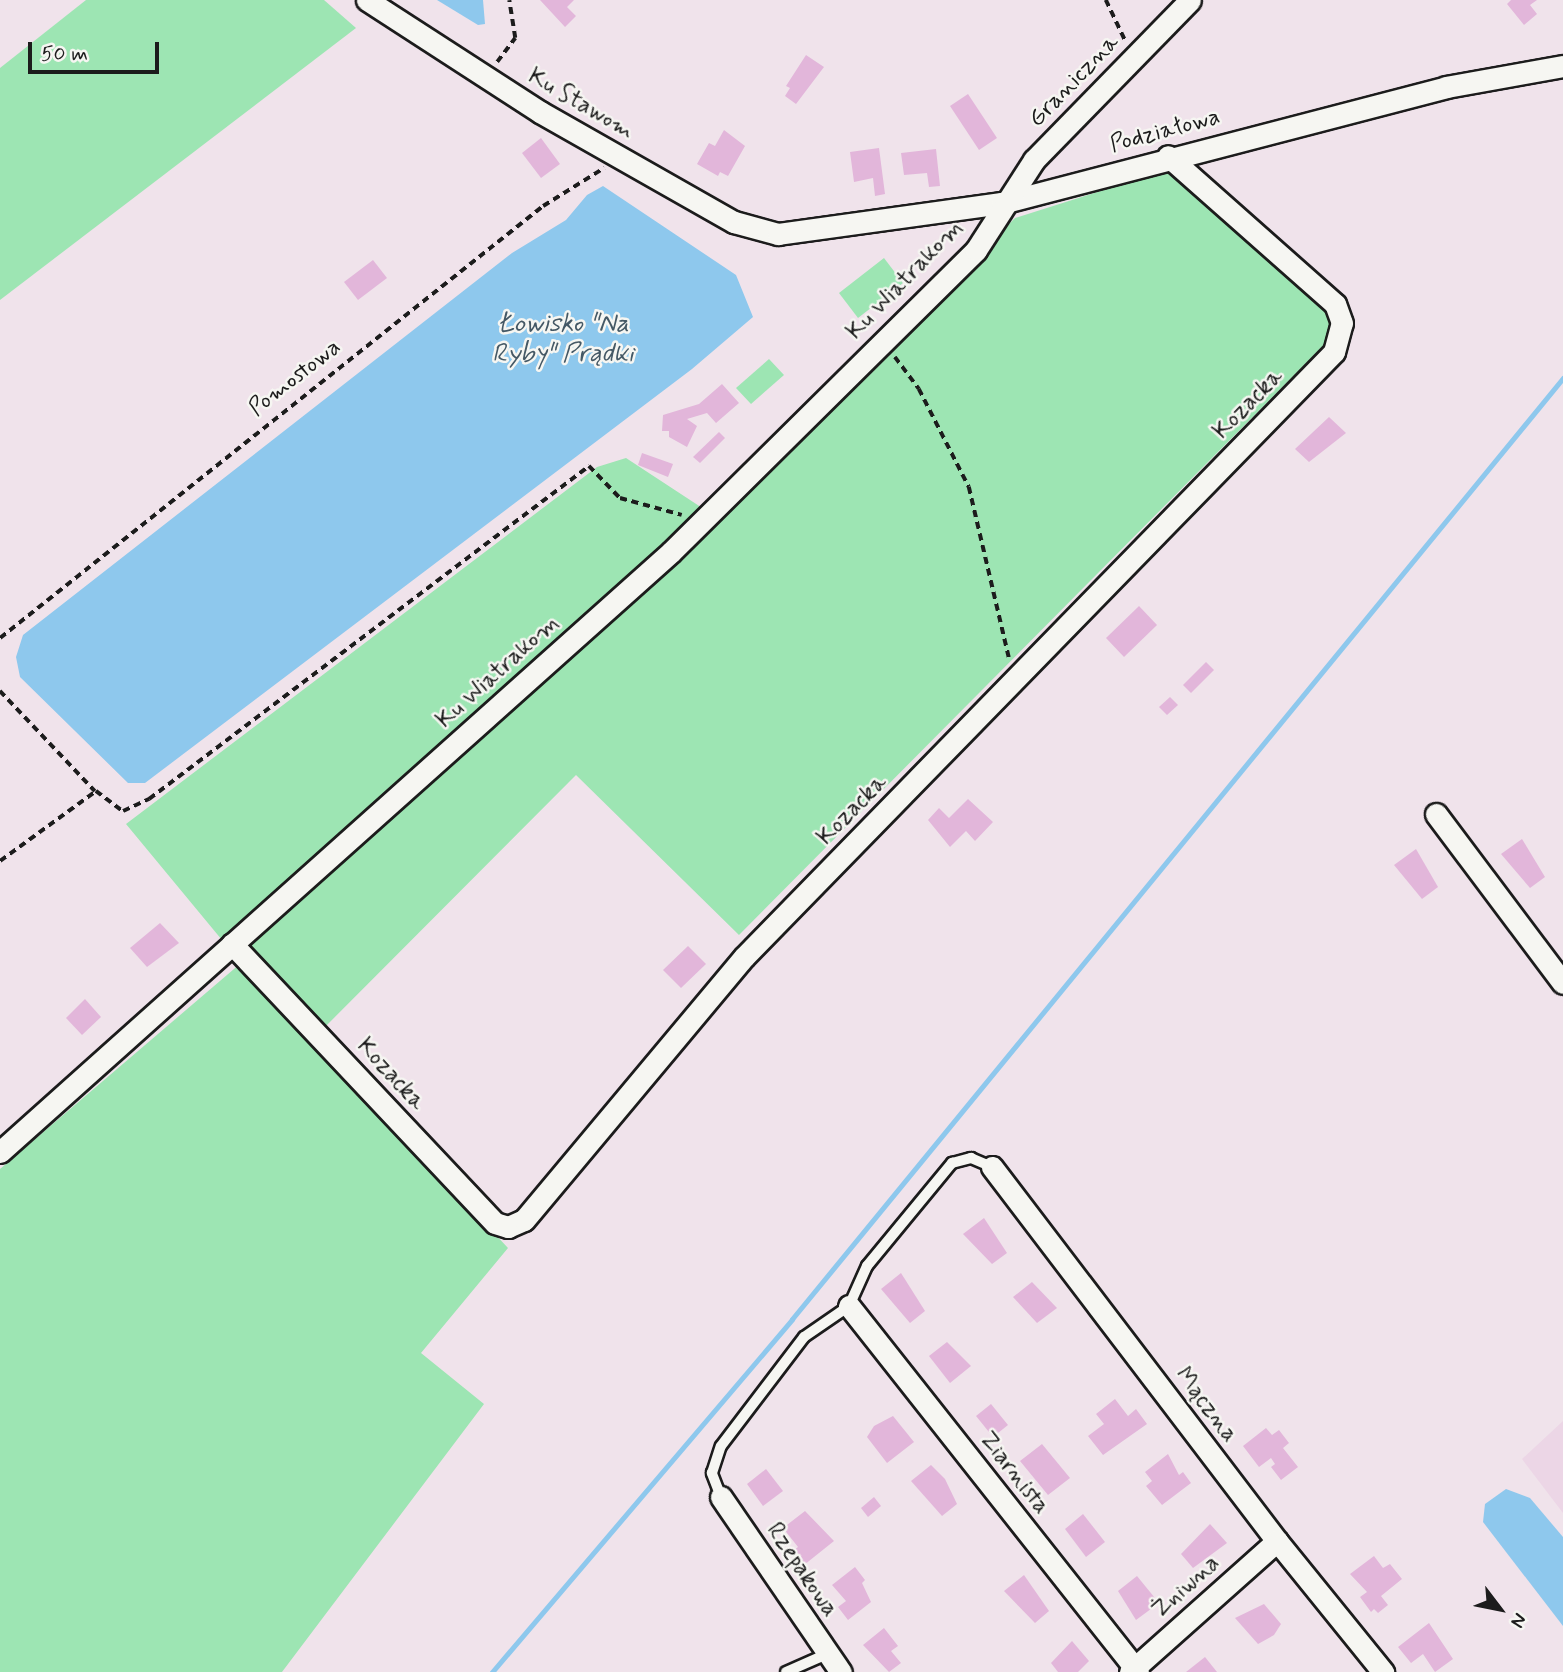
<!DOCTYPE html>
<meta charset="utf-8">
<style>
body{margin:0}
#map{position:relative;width:1563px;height:1672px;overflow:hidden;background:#f0e3eb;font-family:Mynerve,sans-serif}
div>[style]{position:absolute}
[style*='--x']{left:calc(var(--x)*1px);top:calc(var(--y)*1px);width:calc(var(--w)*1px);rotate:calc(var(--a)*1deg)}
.built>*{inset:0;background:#ecd6e6}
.green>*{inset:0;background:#9de5b3}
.water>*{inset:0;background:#8ec8ed}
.stream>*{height:5px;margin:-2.5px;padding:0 2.5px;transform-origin:2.5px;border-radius:2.5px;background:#8ec8ed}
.building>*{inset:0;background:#e2b6da}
.path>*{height:3.5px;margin-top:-1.75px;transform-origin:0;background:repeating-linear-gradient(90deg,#1c1c1c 0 7px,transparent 0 12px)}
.roads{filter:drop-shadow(2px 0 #1c1c1c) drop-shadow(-2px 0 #1c1c1c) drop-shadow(0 2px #1c1c1c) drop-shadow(0 -2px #1c1c1c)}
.lane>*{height:10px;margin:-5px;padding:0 5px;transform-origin:5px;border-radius:5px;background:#f6f6f2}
.street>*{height:21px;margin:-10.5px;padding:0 10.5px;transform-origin:10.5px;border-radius:10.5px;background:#f6f6f2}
span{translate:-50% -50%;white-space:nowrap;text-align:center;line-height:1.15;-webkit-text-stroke:5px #f6f6f2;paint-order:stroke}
.street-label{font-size:24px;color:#1c1c1c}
.water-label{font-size:26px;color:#445865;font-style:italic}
.north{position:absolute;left:1465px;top:1574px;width:70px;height:70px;-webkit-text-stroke:5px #f6f6f2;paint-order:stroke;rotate:122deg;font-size:19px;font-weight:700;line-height:28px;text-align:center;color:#1c1c1c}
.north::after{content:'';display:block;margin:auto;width:24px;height:32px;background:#1c1c1c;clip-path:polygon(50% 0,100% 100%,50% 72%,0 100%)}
.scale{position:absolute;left:28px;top:42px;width:131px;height:32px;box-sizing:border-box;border:4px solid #1c1c1c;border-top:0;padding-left:9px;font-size:21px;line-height:24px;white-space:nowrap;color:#1c1c1c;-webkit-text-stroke:5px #f6f6f2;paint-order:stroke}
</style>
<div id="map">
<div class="built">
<i style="clip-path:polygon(1563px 1421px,1563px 1513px,1522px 1459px)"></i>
</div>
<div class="green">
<i style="clip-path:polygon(86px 0,324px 0,356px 28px,0 300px,0 68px)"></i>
<i style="clip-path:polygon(1170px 169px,1329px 313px,1331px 338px,739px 935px,576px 775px,313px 1039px,508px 1248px,421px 1353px,484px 1404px,282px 1672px,0 1672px,0 1169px,241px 963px,126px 824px,597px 467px,626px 458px,716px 517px,1015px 218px)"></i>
<i style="clip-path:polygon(884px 258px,903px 283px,858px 318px,839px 293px)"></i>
<i style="clip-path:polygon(769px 359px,784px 375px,751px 404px,736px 388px)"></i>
</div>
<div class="water">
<i style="clip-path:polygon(437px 0,483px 0,485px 24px,478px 25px)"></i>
<i style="clip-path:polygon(603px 186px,736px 275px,753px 317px,692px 369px,145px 783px,128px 783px,20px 677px,16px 657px,23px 635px,512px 253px,566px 220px,587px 195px)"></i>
<i style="clip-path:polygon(1506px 1489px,1530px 1498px,1563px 1537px,1563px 1626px,1483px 1522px,1485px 1504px)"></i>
</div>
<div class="stream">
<i style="--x:492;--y:1672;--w:463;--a:-49.6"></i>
<i style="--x:792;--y:1319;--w:1217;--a:-50.67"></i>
</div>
<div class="building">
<i style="clip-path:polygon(540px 0,574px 0,567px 7px,576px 16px,565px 27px)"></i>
<i style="clip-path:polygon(1511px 0,1537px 0,1530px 5px,1537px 14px,1524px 25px,1507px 4px)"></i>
<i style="clip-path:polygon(806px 55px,824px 67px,796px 104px,785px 96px,790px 88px,786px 86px)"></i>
<i style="clip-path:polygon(968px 94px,997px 138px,979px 150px,950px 106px)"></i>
<i style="clip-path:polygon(724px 130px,745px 146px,728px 176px,720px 172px,718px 176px,697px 164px,709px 143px,715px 146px)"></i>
<i style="clip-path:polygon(541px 138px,560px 164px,541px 178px,522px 153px)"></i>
<i style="clip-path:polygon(879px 148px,885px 194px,875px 196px,873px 178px,854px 182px,850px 152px)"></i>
<i style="clip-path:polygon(936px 149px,940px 186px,929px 187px,927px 173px,904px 175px,901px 153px)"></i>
<i style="clip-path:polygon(373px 260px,387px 278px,358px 300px,344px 282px)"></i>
<i style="clip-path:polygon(722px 384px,739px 403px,716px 423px,707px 413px,687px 419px,697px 426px,687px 447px,669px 437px,669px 431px,662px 431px,663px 415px,699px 404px)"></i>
<i style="clip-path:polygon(1329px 417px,1346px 433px,1309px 462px,1295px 449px)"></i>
<i style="clip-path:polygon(719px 432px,725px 438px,700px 463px,693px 457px)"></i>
<i style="clip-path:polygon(642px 453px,673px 464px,668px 477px,638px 465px)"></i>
<i style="clip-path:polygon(1139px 606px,1157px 625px,1124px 657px,1106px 638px)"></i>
<i style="clip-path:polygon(1206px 662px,1214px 670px,1191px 693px,1183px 685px)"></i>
<i style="clip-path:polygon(1170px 697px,1178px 705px,1167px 715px,1159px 707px)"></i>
<i style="clip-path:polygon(968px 799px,993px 822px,975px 841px,966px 831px,950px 847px,928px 820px,939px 808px,949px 818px)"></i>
<i style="clip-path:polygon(1522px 839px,1545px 877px,1530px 888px,1501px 854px)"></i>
<i style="clip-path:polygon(1416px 849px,1438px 887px,1422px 899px,1394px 865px)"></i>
<i style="clip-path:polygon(160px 923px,179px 943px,147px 967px,130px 948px)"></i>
<i style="clip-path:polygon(688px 946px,706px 964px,681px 988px,663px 970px)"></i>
<i style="clip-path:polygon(85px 999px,101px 1017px,82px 1035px,66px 1018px)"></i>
<i style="clip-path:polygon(984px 1218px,1007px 1253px,992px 1264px,963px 1234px)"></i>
<i style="clip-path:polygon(901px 1273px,925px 1311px,910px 1323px,881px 1289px)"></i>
<i style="clip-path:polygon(1032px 1282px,1057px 1308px,1037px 1323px,1013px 1297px)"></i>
<i style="clip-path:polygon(947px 1342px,971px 1366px,950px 1383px,929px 1356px)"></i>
<i style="clip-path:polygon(1115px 1399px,1128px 1416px,1136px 1409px,1147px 1424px,1103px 1455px,1088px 1436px,1104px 1424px,1096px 1414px)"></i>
<i style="clip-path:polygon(991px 1404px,1008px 1425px,993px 1437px,976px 1416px)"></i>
<i style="clip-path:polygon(893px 1416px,914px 1442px,887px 1463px,867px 1437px,874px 1426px)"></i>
<i style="clip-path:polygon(1266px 1428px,1272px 1435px,1279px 1430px,1289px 1443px,1283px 1448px,1298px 1467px,1281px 1480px,1271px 1467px,1275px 1464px,1271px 1458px,1259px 1467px,1243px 1446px)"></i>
<i style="clip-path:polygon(1042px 1444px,1070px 1478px,1048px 1495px,1020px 1461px)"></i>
<i style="clip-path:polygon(1168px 1454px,1179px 1475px,1183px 1472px,1191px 1483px,1162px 1505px,1146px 1486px,1152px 1481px,1145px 1472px)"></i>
<i style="clip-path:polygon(931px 1465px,945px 1479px,957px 1504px,942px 1516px,911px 1481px)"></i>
<i style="clip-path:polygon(766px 1469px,783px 1491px,763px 1506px,747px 1484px)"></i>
<i style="clip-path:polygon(874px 1497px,881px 1506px,868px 1517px,861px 1508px)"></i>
<i style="clip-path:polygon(805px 1511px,834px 1541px,804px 1565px,793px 1551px,798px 1547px,783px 1528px)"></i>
<i style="clip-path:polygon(1083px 1514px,1105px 1542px,1086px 1557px,1065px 1529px)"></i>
<i style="clip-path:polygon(1210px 1524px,1227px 1543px,1193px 1568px,1181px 1554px)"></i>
<i style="clip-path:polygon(1374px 1556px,1383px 1568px,1390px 1564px,1402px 1579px,1381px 1596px,1388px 1605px,1378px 1613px,1374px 1609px,1371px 1612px,1360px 1597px,1367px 1592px,1350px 1574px)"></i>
<i style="clip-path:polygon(855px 1567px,865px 1580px,862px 1583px,871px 1602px,848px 1620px,838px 1607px,846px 1601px,832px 1585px)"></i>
<i style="clip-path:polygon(1024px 1575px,1049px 1611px,1035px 1623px,1004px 1591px)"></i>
<i style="clip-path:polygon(1137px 1576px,1159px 1603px,1136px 1620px,1118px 1591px)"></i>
<i style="clip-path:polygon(1264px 1604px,1281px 1624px,1274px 1635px,1258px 1644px,1235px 1618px)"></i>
<i style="clip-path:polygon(1429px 1623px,1453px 1659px,1435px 1672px,1423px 1654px,1411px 1663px,1398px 1647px)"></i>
<i style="clip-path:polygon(884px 1628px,898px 1646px,891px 1651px,901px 1663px,889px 1672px,863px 1645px)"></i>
<i style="clip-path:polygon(1072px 1641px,1089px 1661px,1078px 1672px,1058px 1672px,1051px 1663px)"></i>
<i style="clip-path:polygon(1205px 1657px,1217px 1672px,1186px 1672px)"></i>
</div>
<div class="path">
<i style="--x:1106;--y:0;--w:44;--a:64.6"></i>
<i style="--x:497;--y:62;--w:30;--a:-53"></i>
<i style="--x:515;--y:38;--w:38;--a:-99"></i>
<i style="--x:895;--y:357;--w:40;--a:53"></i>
<i style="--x:919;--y:389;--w:110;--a:63"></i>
<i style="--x:969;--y:487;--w:175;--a:76.8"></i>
<i style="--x:0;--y:638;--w:694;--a:-38.51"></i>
<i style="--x:543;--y:206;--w:72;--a:-31.9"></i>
<i style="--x:0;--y:691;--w:138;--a:46.5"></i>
<i style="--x:0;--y:861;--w:119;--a:-36.1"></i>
<i style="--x:96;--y:791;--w:34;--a:37"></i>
<i style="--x:123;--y:811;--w:29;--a:-25"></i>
<i style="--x:149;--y:799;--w:552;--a:-37.12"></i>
<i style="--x:589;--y:466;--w:45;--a:45.9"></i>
<i style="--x:620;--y:498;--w:64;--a:15.3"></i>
</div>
<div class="roads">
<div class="lane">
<i style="--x:721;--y:1497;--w:26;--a:-111"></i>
<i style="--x:712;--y:1473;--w:28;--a:-72"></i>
<i style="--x:721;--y:1446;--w:137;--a:-52.7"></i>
<i style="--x:804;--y:1337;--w:55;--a:-34.6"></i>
<i style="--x:849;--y:1306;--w:44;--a:-65.8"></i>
<i style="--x:867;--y:1266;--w:134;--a:-50.5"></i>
<i style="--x:952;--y:1163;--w:20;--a:-15"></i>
<i style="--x:971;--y:1158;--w:23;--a:23"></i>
<i style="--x:786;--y:1672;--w:45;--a:-23.7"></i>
</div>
<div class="street">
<i style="--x:367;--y:0;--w:206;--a:32.9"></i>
<i style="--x:540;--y:112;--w:223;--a:29.6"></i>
<i style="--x:734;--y:222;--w:46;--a:15.3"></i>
<i style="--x:778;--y:234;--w:226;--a:-7.9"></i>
<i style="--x:1002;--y:203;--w:459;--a:-14.6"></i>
<i style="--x:1446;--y:87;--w:119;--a:-10.2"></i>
<i style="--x:1436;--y:814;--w:211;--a:53.1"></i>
<i style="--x:232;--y:944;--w:383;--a:46.7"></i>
<i style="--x:495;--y:1223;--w:14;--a:17"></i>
<i style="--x:508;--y:1227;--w:17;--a:-24"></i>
<i style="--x:524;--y:1220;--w:343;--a:-50.1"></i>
<i style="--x:744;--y:957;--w:845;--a:-45.72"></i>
<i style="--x:1334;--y:352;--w:30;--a:-75"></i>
<i style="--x:1342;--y:323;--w:20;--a:-110"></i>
<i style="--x:1335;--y:304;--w:223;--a:-138.5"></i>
<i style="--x:0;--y:1152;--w:900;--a:-41.8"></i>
<i style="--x:671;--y:552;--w:429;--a:-44.7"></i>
<i style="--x:976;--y:250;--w:107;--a:-57.2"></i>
<i style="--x:1034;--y:160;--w:223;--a:-45.7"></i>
<i style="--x:992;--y:1167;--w:470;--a:52.7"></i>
<i style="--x:1277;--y:1541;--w:169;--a:51"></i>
<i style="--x:849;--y:1306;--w:466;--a:51.7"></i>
<i style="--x:721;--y:1497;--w:212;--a:55.6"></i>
<i style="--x:1130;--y:1672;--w:197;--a:-41.7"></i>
</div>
</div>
<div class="street-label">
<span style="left:1074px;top:81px;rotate:-46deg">Graniczna</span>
<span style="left:581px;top:104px;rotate:30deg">Ku Stawom</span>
<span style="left:1165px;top:131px;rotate:-15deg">Podziałowa</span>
<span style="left:905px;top:280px;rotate:-46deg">Ku Wiatrakom</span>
<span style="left:295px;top:378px;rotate:-38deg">Pomostowa</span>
<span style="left:1248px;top:404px;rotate:-46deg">Kozacka</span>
<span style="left:498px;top:672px;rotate:-42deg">Ku Wiatrakom</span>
<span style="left:852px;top:810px;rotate:-46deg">Kozacka</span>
<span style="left:391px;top:1074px;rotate:47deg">Kozacka</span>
<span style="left:1206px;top:1405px;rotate:53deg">Mączna</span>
<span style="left:1014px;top:1473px;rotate:52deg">Ziarnista</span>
<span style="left:802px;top:1570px;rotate:56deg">Rzepakowa</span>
<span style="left:1186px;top:1587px;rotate:-42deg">Żniwna</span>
</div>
<div class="water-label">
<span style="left:563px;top:340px">Łowisko "Na<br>Ryby" Prądki</span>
</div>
<div class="north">N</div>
<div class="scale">50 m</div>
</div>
